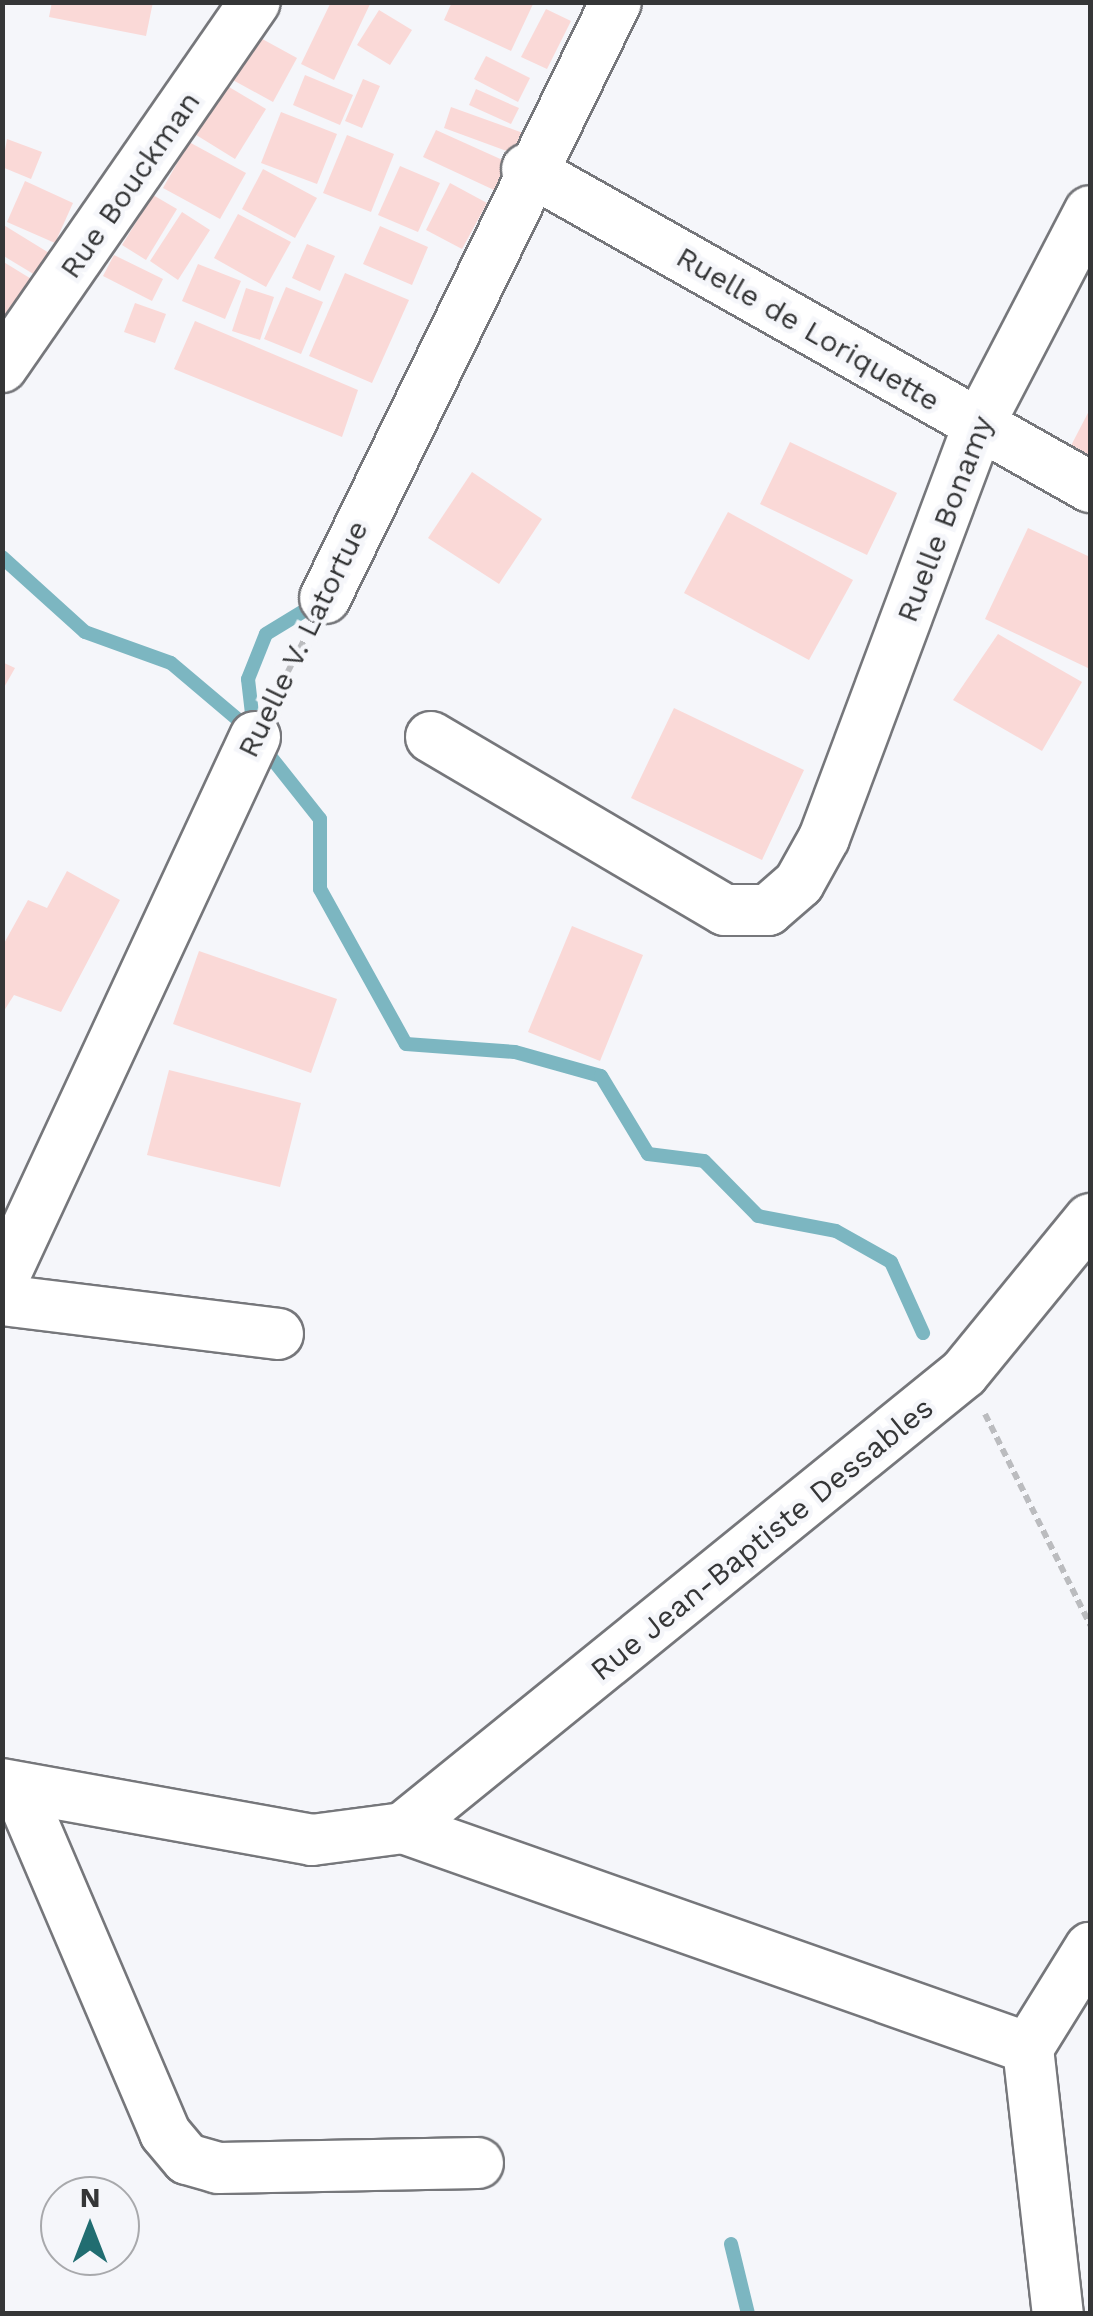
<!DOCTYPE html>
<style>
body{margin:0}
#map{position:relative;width:1093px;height:2316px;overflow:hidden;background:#f5f6fa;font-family:"Work Sans",sans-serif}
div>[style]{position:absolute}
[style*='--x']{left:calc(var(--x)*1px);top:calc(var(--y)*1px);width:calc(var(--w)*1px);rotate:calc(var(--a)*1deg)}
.stream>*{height:14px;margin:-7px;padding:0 7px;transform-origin:7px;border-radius:7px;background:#7cb6c1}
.building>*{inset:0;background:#fad9d7}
.path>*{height:6px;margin-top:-3px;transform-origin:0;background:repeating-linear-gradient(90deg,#bbbcbf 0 8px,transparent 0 13px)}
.roads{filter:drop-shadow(2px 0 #76777b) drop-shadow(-2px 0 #76777b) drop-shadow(0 2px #76777b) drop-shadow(0 -2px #76777b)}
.minor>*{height:50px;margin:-25px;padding:0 25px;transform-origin:25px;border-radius:25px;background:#fff}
span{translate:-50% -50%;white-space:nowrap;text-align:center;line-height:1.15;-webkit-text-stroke:9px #f5f6fa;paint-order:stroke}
.street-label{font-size:30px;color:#353637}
.frame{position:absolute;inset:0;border:5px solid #353637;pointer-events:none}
.north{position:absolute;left:40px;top:2176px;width:100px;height:100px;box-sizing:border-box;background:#f5f6fa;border:2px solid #a8a9ac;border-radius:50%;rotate:0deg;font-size:28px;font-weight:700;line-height:40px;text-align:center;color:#353637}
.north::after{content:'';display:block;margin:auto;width:35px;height:45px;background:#216d71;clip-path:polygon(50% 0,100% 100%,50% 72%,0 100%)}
</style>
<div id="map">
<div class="stream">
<i style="--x:2;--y:557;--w:112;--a:42.1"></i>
<i style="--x:85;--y:632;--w:91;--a:19.8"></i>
<i style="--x:171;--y:663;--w:102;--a:40.2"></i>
<i style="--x:254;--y:731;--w:52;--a:-96.6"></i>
<i style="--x:248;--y:679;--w:48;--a:-68.2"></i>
<i style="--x:266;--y:634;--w:63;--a:-31.4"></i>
<i style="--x:262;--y:746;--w:93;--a:51.5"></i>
<i style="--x:320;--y:819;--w:70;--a:90"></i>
<i style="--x:320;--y:889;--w:177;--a:61"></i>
<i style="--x:406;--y:1044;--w:109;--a:4.2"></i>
<i style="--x:515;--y:1052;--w:89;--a:15.6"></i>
<i style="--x:601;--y:1076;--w:91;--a:58.9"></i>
<i style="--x:648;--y:1154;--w:56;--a:7.1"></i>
<i style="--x:704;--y:1161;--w:77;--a:45.5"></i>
<i style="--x:758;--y:1216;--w:79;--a:10.9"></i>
<i style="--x:836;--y:1231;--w:63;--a:29.4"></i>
<i style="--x:891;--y:1262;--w:78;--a:65.7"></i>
<i style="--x:731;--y:2244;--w:72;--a:76.3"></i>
</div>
<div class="building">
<i style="clip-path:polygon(52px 2px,153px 2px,146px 36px,49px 17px)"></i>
<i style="clip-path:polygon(331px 2px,371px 2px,334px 80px,301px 64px)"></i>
<i style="clip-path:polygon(452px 2px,534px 2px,511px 51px,444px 20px)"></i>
<i style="clip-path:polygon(546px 9px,571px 21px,547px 69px,521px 57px)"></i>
<i style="clip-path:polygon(379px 10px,412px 30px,390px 65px,357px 45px)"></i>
<i style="clip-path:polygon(255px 35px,297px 58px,273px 102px,231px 79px)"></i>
<i style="clip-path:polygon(486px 56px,530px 78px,518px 102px,474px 79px)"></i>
<i style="clip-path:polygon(305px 75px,353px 95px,340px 125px,293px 105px)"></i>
<i style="clip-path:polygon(363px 79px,380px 86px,362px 128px,345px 121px)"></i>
<i style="clip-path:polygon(224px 84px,266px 109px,235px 159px,193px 133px)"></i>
<i style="clip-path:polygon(476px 89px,519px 108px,511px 124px,469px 105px)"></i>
<i style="clip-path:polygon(451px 107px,523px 133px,515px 154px,444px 128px)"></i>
<i style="clip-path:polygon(281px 112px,337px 134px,317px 184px,261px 163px)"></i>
<i style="clip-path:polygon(436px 130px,507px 162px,494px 190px,423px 157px)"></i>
<i style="clip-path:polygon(347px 135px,394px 154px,371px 212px,323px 193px)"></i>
<i style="clip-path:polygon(7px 139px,42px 152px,31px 179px,2px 167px)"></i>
<i style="clip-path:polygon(189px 142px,246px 173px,220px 219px,163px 188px)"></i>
<i style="clip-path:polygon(400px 166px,440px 183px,418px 232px,378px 215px)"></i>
<i style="clip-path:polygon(263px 169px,317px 198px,295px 238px,242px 209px)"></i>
<i style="clip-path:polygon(25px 181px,73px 203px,55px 243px,7px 222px)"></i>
<i style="clip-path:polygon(450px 183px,487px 203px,462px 249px,426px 230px)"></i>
<i style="clip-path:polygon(153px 195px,177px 209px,146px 260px,122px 245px)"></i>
<i style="clip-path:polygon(182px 212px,210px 230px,178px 280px,150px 261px)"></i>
<i style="clip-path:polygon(238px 214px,291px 242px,266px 287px,214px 258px)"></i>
<i style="clip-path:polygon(2px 224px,54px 256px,40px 278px,2px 255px)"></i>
<i style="clip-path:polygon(380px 226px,428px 247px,412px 285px,363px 264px)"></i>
<i style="clip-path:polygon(307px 244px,335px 256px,320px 291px,292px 278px)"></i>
<i style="clip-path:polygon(114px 255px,163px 279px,152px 301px,103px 276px)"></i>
<i style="clip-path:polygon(2px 261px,33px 280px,9px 317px,2px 313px)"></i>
<i style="clip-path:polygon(198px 264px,241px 281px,225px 319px,182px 301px)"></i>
<i style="clip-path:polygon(345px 273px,409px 300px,372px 383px,309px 356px)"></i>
<i style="clip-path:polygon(286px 287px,323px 302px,301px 354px,264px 339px)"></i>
<i style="clip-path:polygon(246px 288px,274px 297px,260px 340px,232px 331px)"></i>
<i style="clip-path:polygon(135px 303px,166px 314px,155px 343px,124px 332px)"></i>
<i style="clip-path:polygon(195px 321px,358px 390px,342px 437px,174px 369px)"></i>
<i style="clip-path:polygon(1090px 409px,1090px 476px,1063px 461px)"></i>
<i style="clip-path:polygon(790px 442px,897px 493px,867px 555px,760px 504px)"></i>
<i style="clip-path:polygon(472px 472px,542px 519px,499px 584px,428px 538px)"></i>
<i style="clip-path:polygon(728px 512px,853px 580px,809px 660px,684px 593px)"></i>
<i style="clip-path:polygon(1028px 528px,1090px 557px,1090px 669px,985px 619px)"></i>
<i style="clip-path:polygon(998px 634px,1082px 682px,1042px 751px,953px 700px)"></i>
<i style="clip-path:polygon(2px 662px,15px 668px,2px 691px)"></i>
<i style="clip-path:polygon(674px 708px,804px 770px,762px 860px,631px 798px)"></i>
<i style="clip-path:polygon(67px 871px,120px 900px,61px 1012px,14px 995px,2px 1014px,2px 947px,28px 900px,47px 908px)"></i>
<i style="clip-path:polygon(572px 926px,643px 955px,600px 1061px,528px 1032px)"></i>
<i style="clip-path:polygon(199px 951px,337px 999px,311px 1073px,173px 1024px)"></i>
<i style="clip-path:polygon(169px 1070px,301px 1103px,280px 1187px,147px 1155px)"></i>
</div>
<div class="path">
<i style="--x:276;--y:695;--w:62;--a:-63"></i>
<i style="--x:985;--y:1414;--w:236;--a:63.5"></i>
</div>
<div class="roads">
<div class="minor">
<i style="--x:527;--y:169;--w:647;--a:29.46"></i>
<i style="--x:2;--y:367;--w:444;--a:-55.3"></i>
<i style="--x:325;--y:598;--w:663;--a:-63.98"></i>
<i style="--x:431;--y:737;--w:341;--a:30.5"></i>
<i style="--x:725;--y:910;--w:43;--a:0"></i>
<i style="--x:768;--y:910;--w:41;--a:-41.1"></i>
<i style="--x:799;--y:883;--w:51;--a:-60.9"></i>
<i style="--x:824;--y:838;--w:440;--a:-69.5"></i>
<i style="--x:978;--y:426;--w:242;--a:-62.5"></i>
<i style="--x:2;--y:1281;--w:600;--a:-65.06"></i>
<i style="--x:2;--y:1300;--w:278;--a:7"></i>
<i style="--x:2;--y:1784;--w:315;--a:10.2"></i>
<i style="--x:312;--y:1840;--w:92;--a:-7.5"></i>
<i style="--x:403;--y:1828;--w:722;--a:-39.04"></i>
<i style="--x:964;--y:1373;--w:199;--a:-50.7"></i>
<i style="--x:18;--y:1788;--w:375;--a:66.9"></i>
<i style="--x:165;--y:2133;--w:34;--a:50"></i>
<i style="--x:187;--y:2159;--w:32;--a:16"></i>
<i style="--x:218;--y:2168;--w:260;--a:-1.1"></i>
<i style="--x:403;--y:1828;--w:663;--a:19.39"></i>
<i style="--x:1028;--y:2048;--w:268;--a:83.6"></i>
<i style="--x:1028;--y:2048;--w:118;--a:-58.2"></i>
</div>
</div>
<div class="street-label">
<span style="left:130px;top:185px;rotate:-55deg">Rue Bouckman</span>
<span style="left:808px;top:329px;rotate:30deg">Ruelle de Loriquette</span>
<span style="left:945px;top:519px;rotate:-69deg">Ruelle Bonamy</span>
<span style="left:303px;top:639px;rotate:-64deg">Ruelle V. Latortue</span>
<span style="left:762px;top:1539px;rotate:-39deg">Rue Jean-Baptiste Dessables</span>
</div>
<div class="frame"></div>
<div class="north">N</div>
</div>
